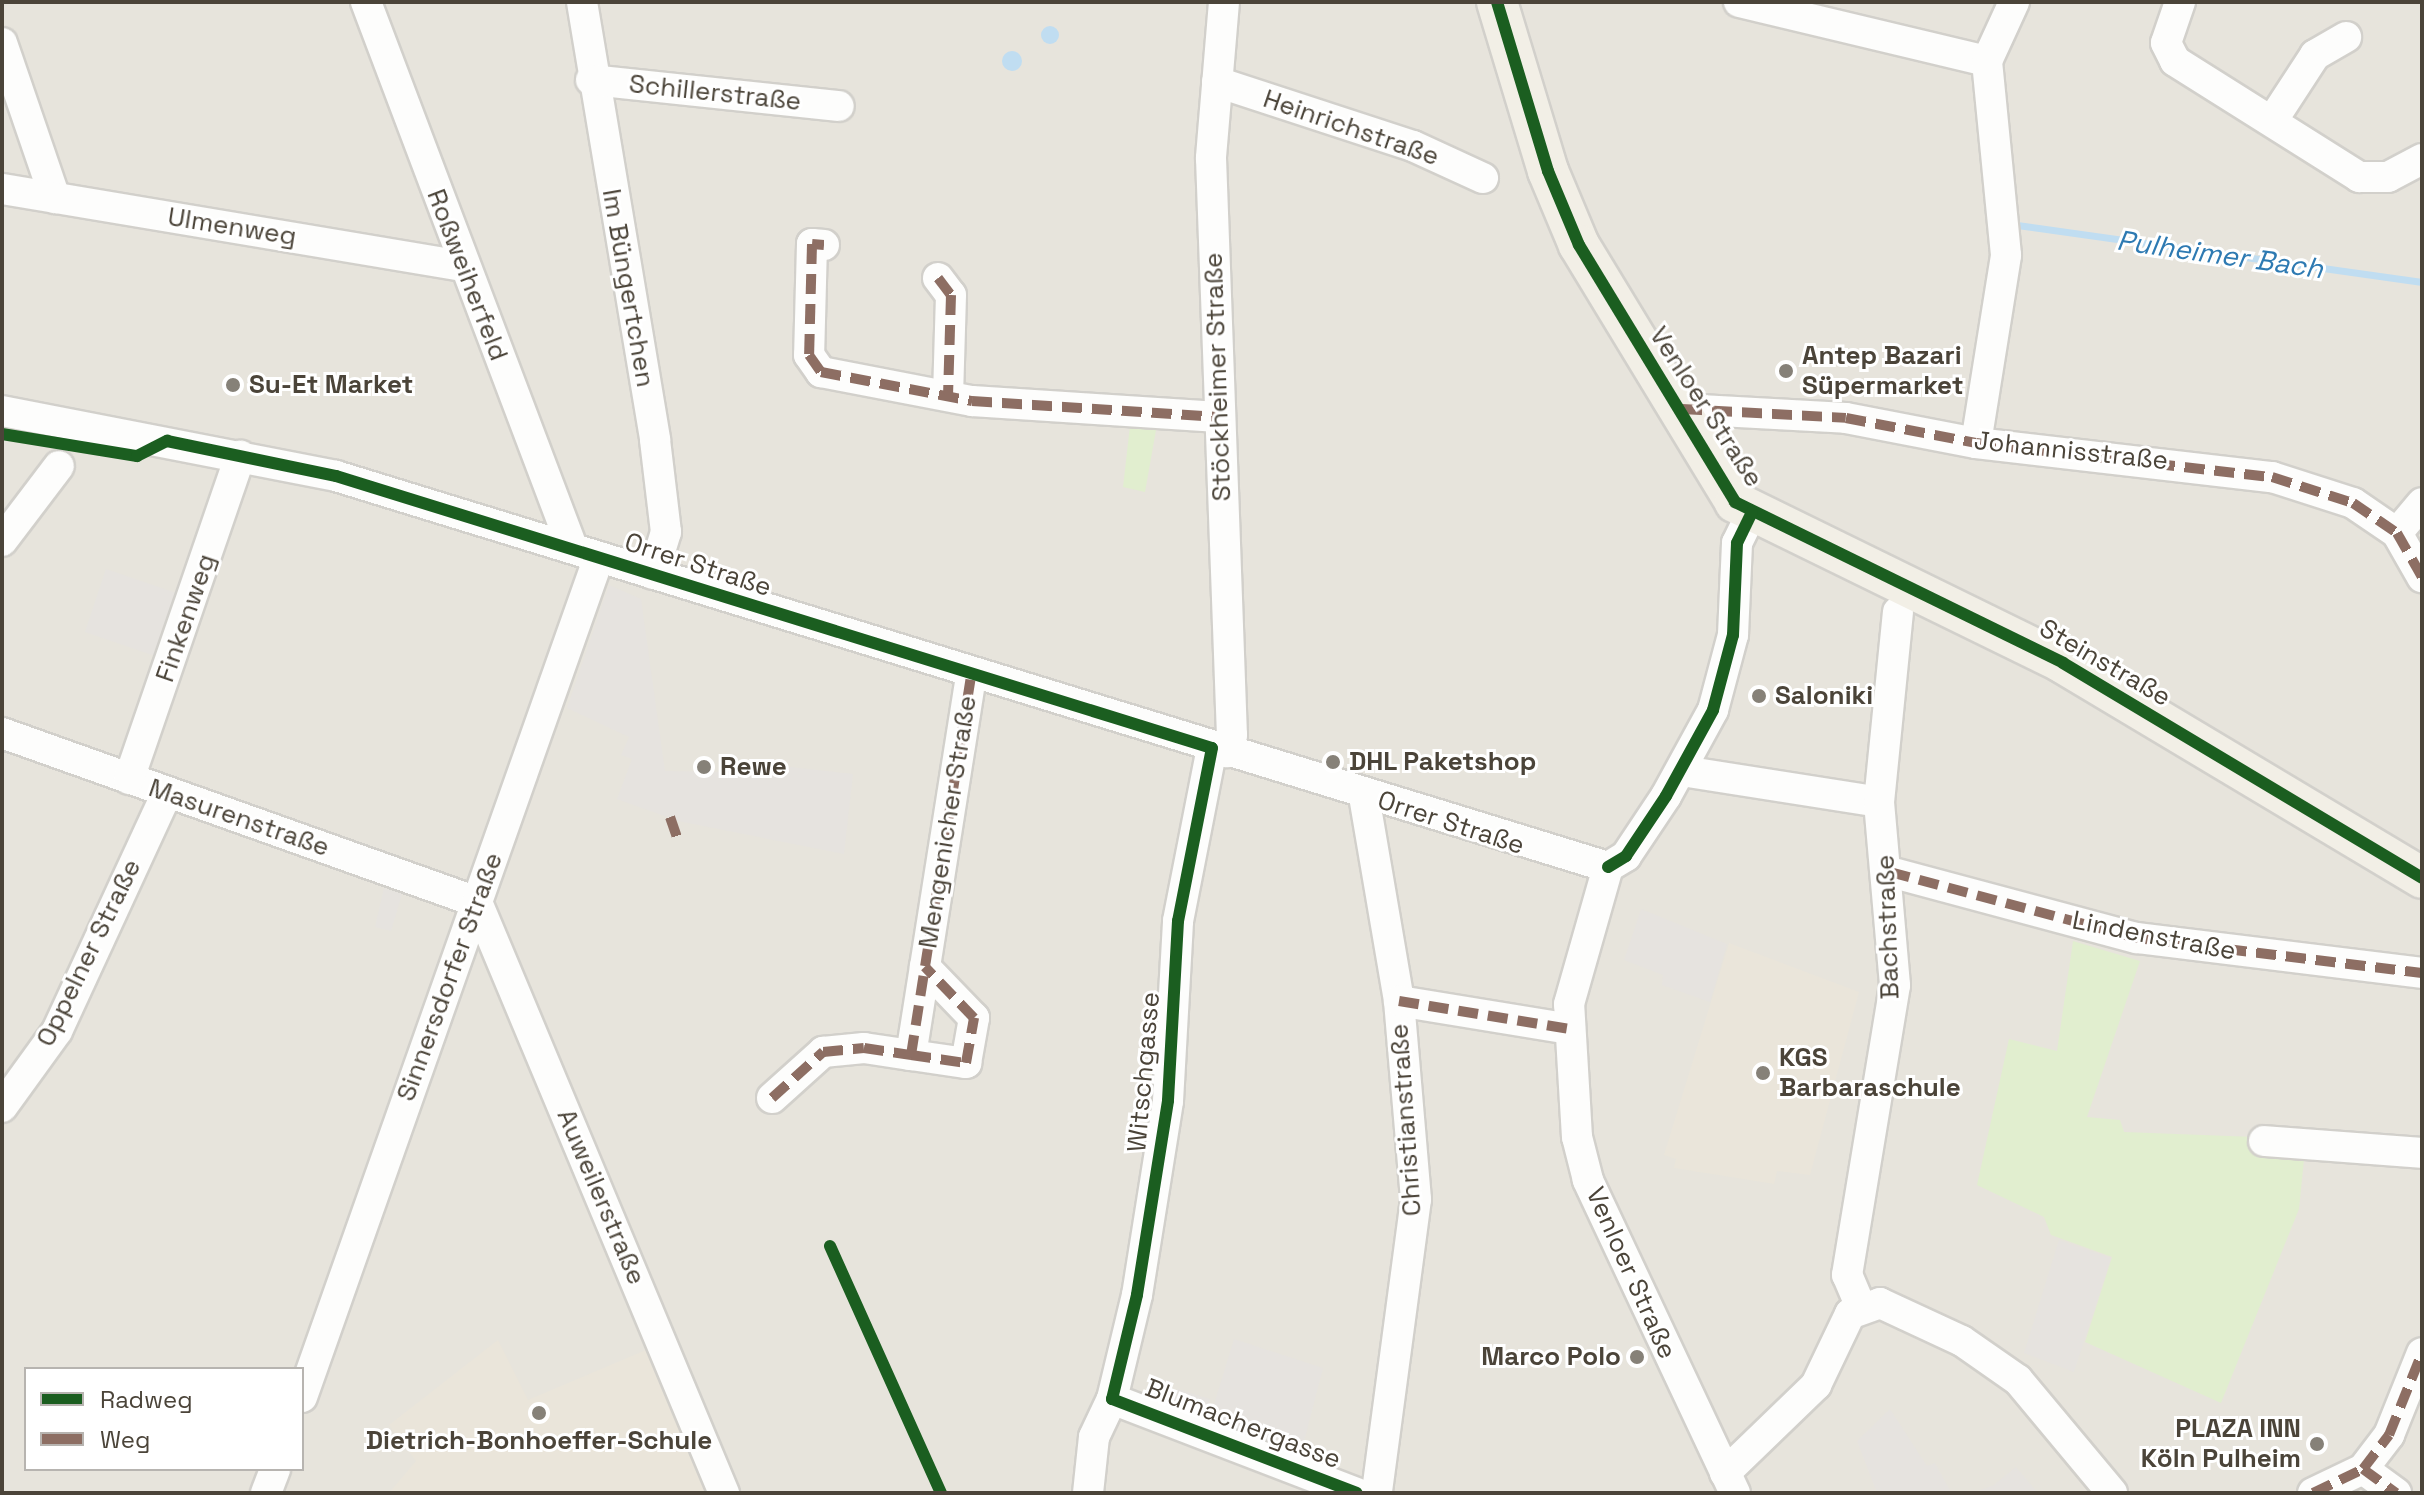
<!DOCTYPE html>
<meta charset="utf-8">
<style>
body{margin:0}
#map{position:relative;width:2424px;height:1495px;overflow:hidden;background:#f4f2ee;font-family:"Space Grotesk",sans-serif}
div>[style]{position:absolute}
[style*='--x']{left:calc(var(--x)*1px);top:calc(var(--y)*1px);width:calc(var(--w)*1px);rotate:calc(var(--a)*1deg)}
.residential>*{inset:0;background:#e7e4dc}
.education>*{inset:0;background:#eae5da}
.green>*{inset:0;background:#e1eecf}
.parking>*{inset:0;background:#e6e3df}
.water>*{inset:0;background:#c0ddf1}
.round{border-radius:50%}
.stream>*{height:7px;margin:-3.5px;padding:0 3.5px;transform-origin:3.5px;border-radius:3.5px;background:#c0ddf1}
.roads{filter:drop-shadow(2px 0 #d2d0cb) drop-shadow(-2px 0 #d2d0cb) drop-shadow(0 2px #d2d0cb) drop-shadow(0 -2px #d2d0cb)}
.minor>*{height:30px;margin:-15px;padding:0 15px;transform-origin:15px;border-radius:15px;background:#fdfdfc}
.major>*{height:40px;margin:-20px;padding:0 20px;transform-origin:20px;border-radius:20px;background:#f2efe6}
.quiet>*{height:10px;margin-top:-5px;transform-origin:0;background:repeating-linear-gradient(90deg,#8d6e63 0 20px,transparent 0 30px)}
.cycleway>*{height:12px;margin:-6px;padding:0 6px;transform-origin:6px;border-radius:6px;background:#1b5e20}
.dots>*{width:22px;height:22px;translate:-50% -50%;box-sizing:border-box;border:4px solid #fff;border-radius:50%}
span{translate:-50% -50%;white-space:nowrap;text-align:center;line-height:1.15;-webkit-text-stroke:6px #fff;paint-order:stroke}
.street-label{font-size:26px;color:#4b4439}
.poi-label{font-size:26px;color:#4b4439;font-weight:700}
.left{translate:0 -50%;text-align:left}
.right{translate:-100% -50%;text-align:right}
.water-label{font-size:28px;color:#2e7ab2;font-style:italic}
.frame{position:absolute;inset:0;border:4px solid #4b4439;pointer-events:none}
.legend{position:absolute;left:24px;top:1367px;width:280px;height:104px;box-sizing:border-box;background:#fff;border:2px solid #b7b4b0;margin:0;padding:10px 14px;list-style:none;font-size:24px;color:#4b4439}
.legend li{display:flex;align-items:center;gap:16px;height:40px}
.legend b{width:40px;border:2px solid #b7b4b0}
</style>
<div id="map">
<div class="residential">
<i style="clip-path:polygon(evenodd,2px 2px,2422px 2px,2422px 1493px,2px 1493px,2px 2px,26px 1369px,302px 1369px,302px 1469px,26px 1469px,26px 1369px)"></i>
</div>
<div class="education">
<i style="clip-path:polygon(1729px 943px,1859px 992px,1810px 1175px,1777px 1171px,1774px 1184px,1674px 1168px,1676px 1159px,1664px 1155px)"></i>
<i style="clip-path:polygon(498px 1340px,528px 1400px,646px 1350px,707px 1493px,389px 1493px,416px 1461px,389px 1425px)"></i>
</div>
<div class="green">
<i style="clip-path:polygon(1130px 426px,1156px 430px,1145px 492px,1123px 487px)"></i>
<i style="clip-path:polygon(2073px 941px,2140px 961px,2087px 1117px,2120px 1120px,2124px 1132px,2306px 1139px,2299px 1209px,2221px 1403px,2085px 1342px,2112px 1257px,2051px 1235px,2044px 1217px,1977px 1185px,2009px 1039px,2057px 1051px)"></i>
</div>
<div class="parking">
<i style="clip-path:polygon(106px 569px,179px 594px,158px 657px,85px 632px)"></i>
<i style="clip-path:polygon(609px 585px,641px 599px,665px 771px,734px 772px,756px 763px,853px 774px,844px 854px,678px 821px,617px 799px,632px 759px,621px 755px,629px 737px,567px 708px)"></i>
<i style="clip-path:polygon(384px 888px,402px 894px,391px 931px,375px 927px)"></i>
<i style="clip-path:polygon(1641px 909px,1727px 944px,1710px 1002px,1662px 985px,1663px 975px,1624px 960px)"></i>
<i style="clip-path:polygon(2059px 1240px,2111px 1258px,2074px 1372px,2024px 1353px)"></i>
<i style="clip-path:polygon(1234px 1339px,1323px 1368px,1301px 1453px,1209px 1421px)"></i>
<i style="clip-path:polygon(1178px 1389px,1210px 1399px,1204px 1419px,1169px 1408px)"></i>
<i style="clip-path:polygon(1890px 1409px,1927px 1466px,1935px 1463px,1951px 1492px,1877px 1493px,1857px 1441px)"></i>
<i style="clip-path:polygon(2016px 1467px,2038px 1493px,1972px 1493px,1994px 1485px)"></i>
</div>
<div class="water">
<i class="round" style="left:1041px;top:26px;width:18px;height:18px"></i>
<i class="round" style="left:1002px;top:51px;width:20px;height:20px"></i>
</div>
<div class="stream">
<i style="--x:2017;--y:225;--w:409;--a:8"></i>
</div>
<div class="roads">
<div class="minor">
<i style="--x:366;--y:2;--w:583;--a:69.29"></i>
<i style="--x:582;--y:2;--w:444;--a:80.5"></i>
<i style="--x:655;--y:440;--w:93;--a:83.2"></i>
<i style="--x:666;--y:532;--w:44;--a:107.2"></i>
<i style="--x:1224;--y:2;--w:157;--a:94.8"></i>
<i style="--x:1211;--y:158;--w:577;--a:87.92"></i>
<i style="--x:1232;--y:735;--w:18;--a:106"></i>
<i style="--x:1739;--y:2;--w:255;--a:13.4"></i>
<i style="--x:2180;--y:2;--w:43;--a:108.9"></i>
<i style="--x:2166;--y:43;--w:20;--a:63"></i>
<i style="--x:2175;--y:61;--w:218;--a:32.2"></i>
<i style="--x:2359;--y:177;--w:29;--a:0"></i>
<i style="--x:2388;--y:177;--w:38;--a:-28"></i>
<i style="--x:2;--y:43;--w:164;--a:71.1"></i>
<i style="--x:591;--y:80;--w:249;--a:6"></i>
<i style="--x:1217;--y:82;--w:206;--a:18.1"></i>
<i style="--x:1413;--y:146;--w:77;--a:24.6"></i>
<i style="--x:2272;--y:121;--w:79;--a:-56.9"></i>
<i style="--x:2315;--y:55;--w:36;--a:-30"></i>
<i style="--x:2;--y:189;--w:467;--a:9.5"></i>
<i style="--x:824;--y:245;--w:12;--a:-175"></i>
<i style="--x:812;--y:244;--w:111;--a:91.5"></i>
<i style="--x:809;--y:355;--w:21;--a:55"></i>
<i style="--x:821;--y:372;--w:154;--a:10.9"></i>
<i style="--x:972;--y:401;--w:247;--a:3.7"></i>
<i style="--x:938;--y:278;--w:21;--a:53"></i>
<i style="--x:951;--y:295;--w:100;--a:91.7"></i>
<i style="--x:1682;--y:409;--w:164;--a:3.1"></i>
<i style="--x:1846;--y:418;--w:132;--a:10.9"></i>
<i style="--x:1976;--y:443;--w:298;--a:6.6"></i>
<i style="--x:2272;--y:477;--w:85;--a:17.8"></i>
<i style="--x:2353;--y:503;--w:53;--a:34.3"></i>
<i style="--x:2397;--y:533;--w:51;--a:60.4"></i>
<i style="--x:2;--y:411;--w:340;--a:11"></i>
<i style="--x:336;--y:476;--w:1331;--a:17.09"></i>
<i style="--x:1976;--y:443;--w:190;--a:-80.9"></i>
<i style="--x:2006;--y:255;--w:195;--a:-95.6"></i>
<i style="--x:1987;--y:61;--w:65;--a:-65.4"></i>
<i style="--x:2397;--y:533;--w:39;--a:-50"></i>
<i style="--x:2;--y:541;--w:94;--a:-52.8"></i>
<i style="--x:2;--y:733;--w:504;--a:19.59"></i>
<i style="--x:477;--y:902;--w:641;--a:67.32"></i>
<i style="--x:1682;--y:771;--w:199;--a:8.9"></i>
<i style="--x:129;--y:779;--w:342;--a:-71"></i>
<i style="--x:1364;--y:796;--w:208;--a:80.3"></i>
<i style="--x:1399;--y:1001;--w:199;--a:85.1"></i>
<i style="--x:1416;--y:1199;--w:297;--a:97.6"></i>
<i style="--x:1890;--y:872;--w:256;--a:15"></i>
<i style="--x:2137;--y:938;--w:287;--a:7"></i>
<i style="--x:1399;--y:1001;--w:173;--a:9.3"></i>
<i style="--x:911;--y:1055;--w:56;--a:8.3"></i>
<i style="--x:966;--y:1063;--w:46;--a:-79.9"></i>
<i style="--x:974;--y:1018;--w:71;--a:-133.9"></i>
<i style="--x:772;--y:1098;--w:69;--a:-42"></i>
<i style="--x:823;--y:1052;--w:41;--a:-5.6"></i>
<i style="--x:864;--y:1048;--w:48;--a:8.5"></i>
<i style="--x:911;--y:1055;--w:383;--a:-81"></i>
<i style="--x:2;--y:1107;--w:94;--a:-54.1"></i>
<i style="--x:57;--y:1031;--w:262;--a:-65.2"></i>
<i style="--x:2264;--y:1141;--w:158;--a:4.3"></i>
<i style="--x:1860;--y:1305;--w:33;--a:-113"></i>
<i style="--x:1847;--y:1275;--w:294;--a:-80.6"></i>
<i style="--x:1895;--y:985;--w:184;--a:-95"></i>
<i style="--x:1879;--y:802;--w:191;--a:-84.3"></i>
<i style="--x:302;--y:1397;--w:891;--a:-70.53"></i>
<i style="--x:1112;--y:1399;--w:262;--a:21"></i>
<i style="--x:2363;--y:1469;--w:41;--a:36"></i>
<i style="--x:1725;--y:1473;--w:127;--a:-44"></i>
<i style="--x:1816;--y:1385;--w:79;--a:-64.4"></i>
<i style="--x:1850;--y:1314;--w:32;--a:-20"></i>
<i style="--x:1880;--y:1303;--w:90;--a:24.9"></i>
<i style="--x:1962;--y:1341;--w:68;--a:34.9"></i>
<i style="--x:2018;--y:1380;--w:147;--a:50.2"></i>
<i style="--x:266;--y:1493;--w:26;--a:-69"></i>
<i style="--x:1088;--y:1493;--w:56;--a:-83.9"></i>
<i style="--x:1094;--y:1437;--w:42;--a:-64.7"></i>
<i style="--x:1112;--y:1399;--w:107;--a:-76.5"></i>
<i style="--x:1137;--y:1295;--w:196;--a:-80.9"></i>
<i style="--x:1168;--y:1101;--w:180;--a:-86.8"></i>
<i style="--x:1178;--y:921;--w:176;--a:-78.9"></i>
<i style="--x:1735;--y:1493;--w:346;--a:-115.2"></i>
<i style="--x:1588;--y:1180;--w:44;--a:-104.3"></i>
<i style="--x:1577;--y:1137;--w:133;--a:-93.4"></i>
<i style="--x:1569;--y:1004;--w:142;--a:-74.1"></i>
<i style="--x:1608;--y:867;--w:21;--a:-31"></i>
<i style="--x:1626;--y:856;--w:72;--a:-56.3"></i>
<i style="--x:1666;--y:796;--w:98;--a:-61.3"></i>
<i style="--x:1713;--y:710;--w:78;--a:-75.1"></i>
<i style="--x:1733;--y:635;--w:92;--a:-87.5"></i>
<i style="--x:1737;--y:543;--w:34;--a:-64"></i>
<i style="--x:2313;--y:1493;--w:55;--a:-25.6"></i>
<i style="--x:2363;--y:1469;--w:43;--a:-52.6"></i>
<i style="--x:2389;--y:1435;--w:88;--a:-68.1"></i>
</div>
<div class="major">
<i style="--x:1497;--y:2;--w:177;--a:73.2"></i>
<i style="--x:1548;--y:171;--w:80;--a:67.3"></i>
<i style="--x:1579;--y:245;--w:301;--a:58.7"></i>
<i style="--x:1735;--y:502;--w:365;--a:26.1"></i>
<i style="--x:2063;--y:663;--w:418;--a:30.9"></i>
</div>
</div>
<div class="quiet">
<i style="--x:824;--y:245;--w:12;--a:-175"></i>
<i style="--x:812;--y:244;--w:111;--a:91.5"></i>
<i style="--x:809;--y:355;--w:21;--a:55"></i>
<i style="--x:821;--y:372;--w:154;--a:10.9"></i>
<i style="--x:972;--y:401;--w:247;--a:3.7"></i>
<i style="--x:938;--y:278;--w:21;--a:53"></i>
<i style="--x:951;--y:295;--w:100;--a:91.7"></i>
<i style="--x:1682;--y:409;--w:164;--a:3.1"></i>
<i style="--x:1846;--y:418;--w:132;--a:10.9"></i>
<i style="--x:1976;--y:443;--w:298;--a:6.6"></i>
<i style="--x:2272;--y:477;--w:85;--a:17.8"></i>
<i style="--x:2353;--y:503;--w:53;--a:34.3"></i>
<i style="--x:2397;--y:533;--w:51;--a:60.4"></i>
<i style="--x:670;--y:817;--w:28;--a:71"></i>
<i style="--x:1890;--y:872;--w:256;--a:15"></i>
<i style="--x:2137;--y:938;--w:287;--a:7"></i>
<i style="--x:1399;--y:1001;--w:173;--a:9.3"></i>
<i style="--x:911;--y:1055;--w:56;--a:8.3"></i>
<i style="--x:966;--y:1063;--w:46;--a:-79.9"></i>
<i style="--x:974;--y:1018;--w:71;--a:-133.9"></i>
<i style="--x:772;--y:1098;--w:69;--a:-42"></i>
<i style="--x:823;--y:1052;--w:41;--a:-5.6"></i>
<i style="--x:864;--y:1048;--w:48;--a:8.5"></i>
<i style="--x:911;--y:1055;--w:383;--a:-81"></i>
<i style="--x:2363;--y:1469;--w:41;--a:36"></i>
<i style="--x:2313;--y:1493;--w:55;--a:-25.6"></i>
<i style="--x:2363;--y:1469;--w:43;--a:-52.6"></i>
<i style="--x:2389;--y:1435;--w:88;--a:-68.1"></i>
</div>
<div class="cycleway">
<i style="--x:1497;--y:2;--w:177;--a:73.2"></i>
<i style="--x:1548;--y:171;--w:80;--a:67.3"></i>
<i style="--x:1579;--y:245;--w:301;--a:58.7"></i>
<i style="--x:1735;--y:502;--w:365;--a:26.1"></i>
<i style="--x:2063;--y:663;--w:418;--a:30.9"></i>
<i style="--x:2;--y:434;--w:137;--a:9.3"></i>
<i style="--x:137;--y:456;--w:34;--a:-27"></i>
<i style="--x:167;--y:441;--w:173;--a:11.7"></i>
<i style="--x:336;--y:476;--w:917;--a:17.25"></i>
<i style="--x:1212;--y:748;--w:176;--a:101.1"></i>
<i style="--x:1178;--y:921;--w:180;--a:93.2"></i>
<i style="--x:1168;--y:1101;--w:196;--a:99.1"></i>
<i style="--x:1137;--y:1295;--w:107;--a:103.5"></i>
<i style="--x:1112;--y:1399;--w:262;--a:21"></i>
<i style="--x:1608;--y:867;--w:21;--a:-31"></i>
<i style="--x:1626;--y:856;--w:72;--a:-56.3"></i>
<i style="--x:1666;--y:796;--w:98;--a:-61.3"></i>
<i style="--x:1713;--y:710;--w:78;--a:-75.1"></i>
<i style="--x:1733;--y:635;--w:92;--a:-87.5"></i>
<i style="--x:1737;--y:543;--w:34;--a:-64"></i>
<i style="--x:830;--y:1246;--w:271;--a:65.8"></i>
</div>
<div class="dots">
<i style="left:1786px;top:371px;background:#868178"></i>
<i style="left:233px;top:385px;background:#868178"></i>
<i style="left:1759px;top:696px;background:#868178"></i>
<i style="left:1333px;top:762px;background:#868178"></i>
<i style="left:704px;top:767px;background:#868178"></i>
<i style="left:1763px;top:1073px;background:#868178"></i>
<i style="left:1637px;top:1357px;background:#868178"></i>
<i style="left:539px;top:1413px;background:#868178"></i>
<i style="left:2317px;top:1444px;background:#868178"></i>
</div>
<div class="street-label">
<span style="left:715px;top:93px;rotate:6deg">Schillerstraße</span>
<span style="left:1351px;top:128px;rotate:19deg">Heinrichstraße</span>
<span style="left:232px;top:227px;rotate:9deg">Ulmenweg</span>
<span style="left:467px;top:275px;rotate:69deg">Roßweiherfeld</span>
<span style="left:628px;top:288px;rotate:80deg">Im Büngertchen</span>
<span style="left:1218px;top:377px;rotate:-92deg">Stöckheimer Straße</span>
<span style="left:1706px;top:407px;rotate:57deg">Venloer Straße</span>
<span style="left:2071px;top:451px;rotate:6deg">Johannisstraße</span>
<span style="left:698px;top:565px;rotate:18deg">Orrer Straße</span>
<span style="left:186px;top:618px;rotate:-71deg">Finkenweg</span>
<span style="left:2105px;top:663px;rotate:30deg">Steinstraße</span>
<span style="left:239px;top:818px;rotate:19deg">Masurenstraße</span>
<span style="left:948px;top:822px;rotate:-81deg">Mengenicher Straße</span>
<span style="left:1451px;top:823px;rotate:18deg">Orrer Straße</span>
<span style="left:1888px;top:927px;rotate:-92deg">Bachstraße</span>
<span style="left:2154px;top:936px;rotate:11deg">Lindenstraße</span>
<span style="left:89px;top:953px;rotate:-64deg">Oppelner Straße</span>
<span style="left:450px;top:977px;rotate:-70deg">Sinnersdorfer Straße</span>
<span style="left:1144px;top:1072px;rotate:-85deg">Witschgasse</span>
<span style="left:1406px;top:1120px;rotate:-94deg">Christianstraße</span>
<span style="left:601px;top:1197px;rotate:67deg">Auweilerstraße</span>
<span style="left:1631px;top:1273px;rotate:66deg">Venloer Straße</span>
<span style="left:1243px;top:1424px;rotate:21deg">Blumachergasse</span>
</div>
<div class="poi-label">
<span class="left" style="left:1802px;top:371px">Antep Bazari<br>Süpermarket</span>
<span class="left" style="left:249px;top:385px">Su-Et Market</span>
<span class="left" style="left:1775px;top:696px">Saloniki</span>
<span class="left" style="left:1349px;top:762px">DHL Paketshop</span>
<span class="left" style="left:720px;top:767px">Rewe</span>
<span class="left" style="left:1779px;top:1073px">KGS<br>Barbaraschule</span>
<span class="right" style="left:1621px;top:1357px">Marco Polo</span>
<span class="right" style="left:2301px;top:1444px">PLAZA INN<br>Köln Pulheim</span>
<span style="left:539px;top:1441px">Dietrich-Bonhoeffer-Schule</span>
</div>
<div class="water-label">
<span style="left:2220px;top:254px;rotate:8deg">Pulheimer Bach</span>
</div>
<div class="frame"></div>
<ul class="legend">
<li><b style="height:10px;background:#1b5e20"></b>Radweg</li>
<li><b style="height:10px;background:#8d6e63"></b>Weg</li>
</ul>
</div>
